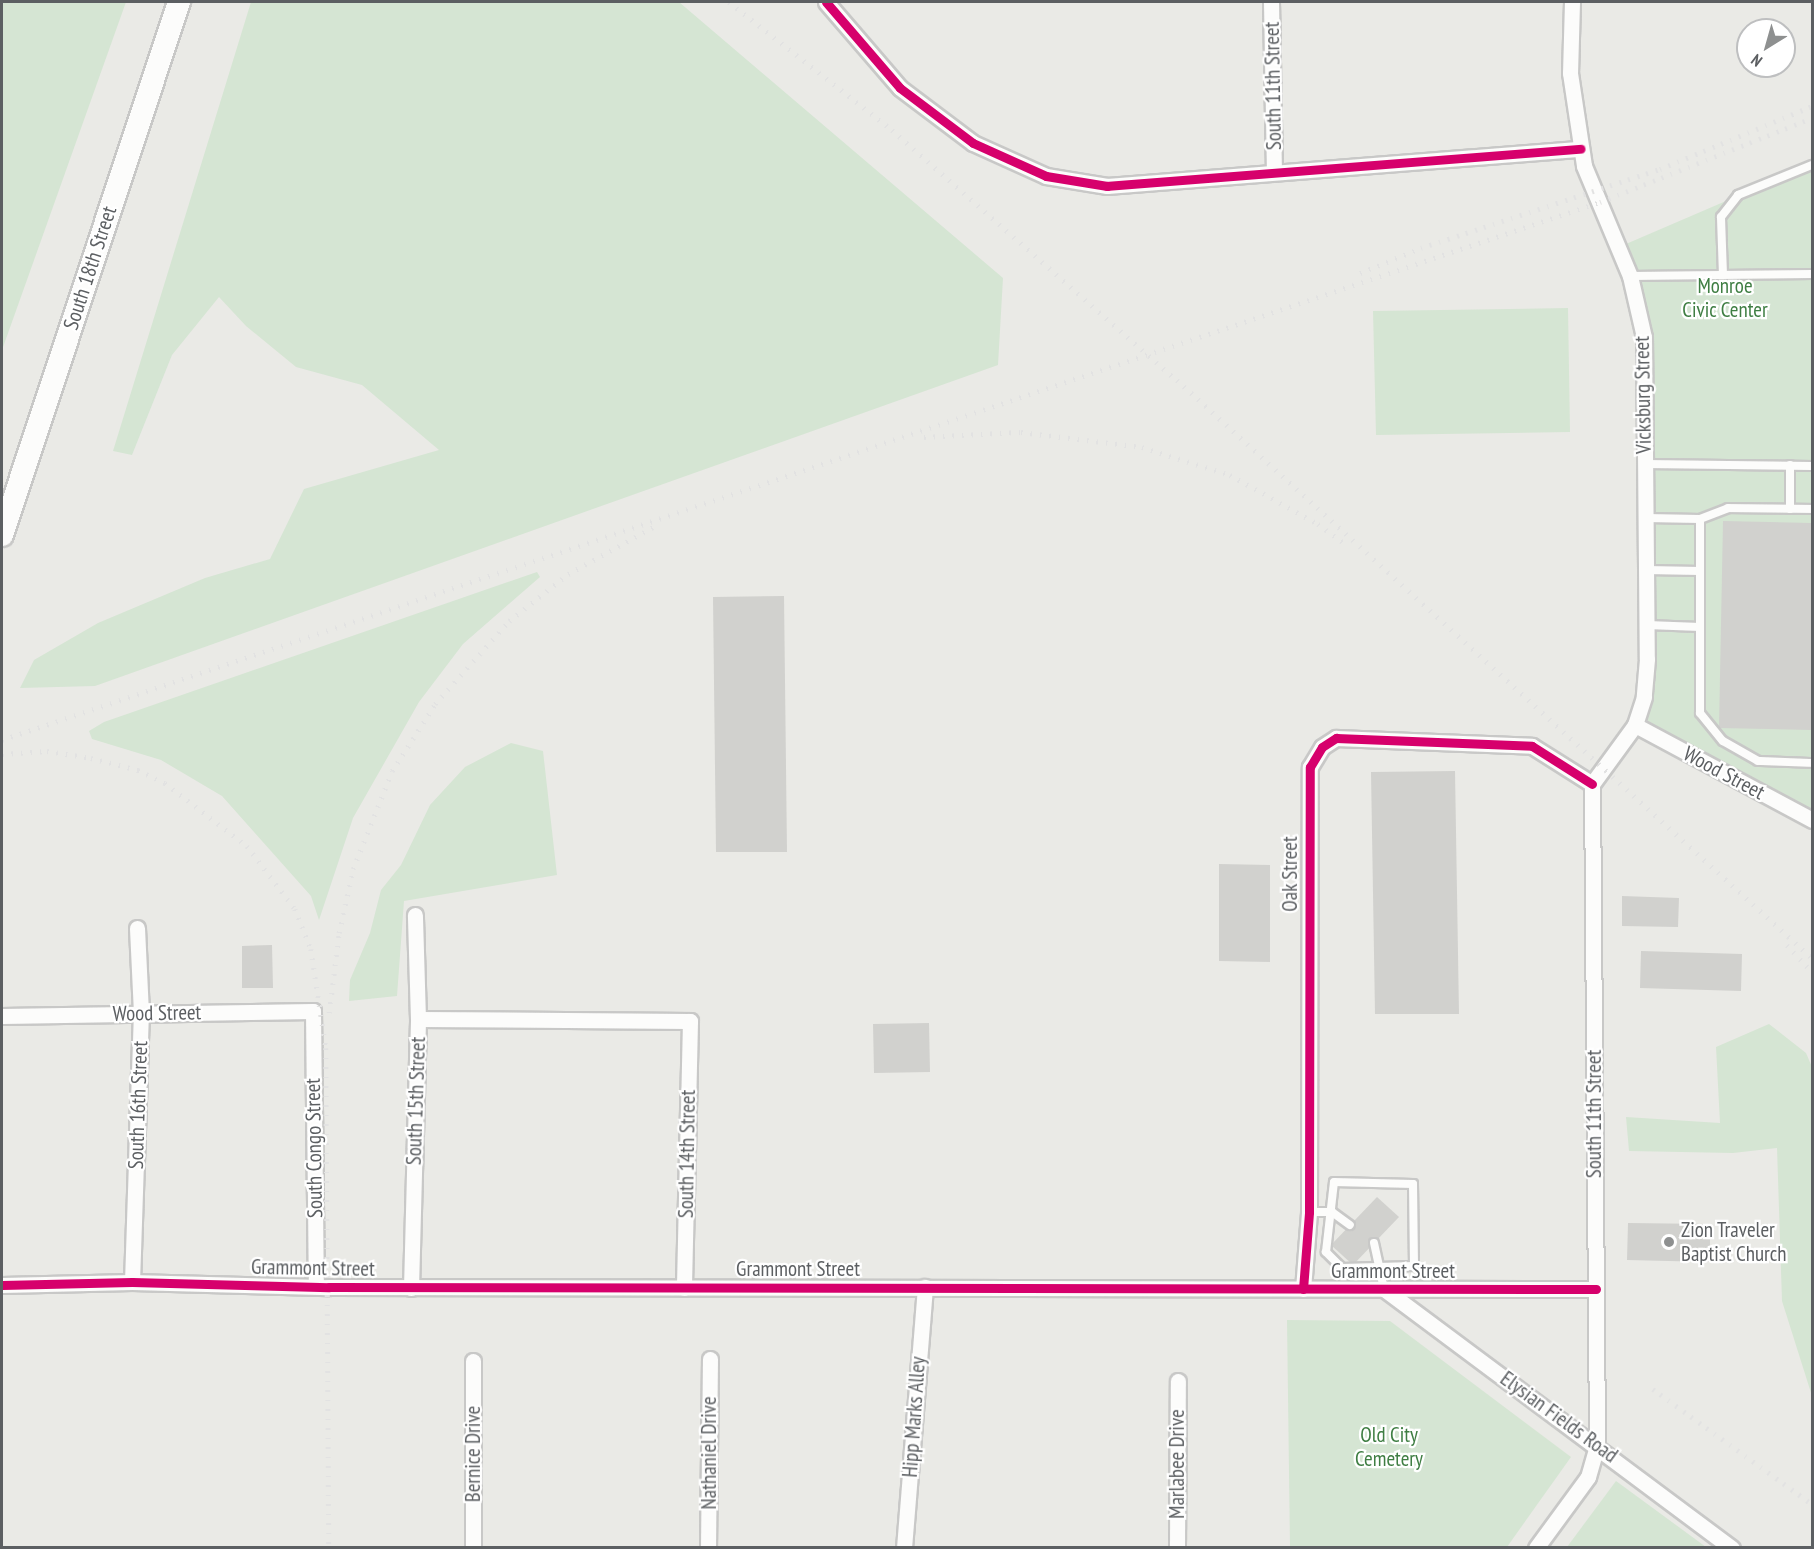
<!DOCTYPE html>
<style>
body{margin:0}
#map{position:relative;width:1814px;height:1549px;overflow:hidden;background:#eaeae6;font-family:"PT Sans Narrow",sans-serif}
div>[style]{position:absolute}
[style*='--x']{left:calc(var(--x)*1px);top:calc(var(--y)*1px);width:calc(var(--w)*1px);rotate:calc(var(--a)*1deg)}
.green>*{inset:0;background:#d5e5d3}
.building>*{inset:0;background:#d1d1ce}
.roads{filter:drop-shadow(2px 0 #c8c8c7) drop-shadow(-2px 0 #c8c8c7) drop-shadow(0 2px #c8c8c7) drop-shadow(0 -2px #c8c8c7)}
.lane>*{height:8px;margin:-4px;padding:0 4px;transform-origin:4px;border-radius:4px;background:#fcfcfb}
.street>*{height:15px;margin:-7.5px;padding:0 7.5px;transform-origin:7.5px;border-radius:7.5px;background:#fcfcfb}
.secondary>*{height:22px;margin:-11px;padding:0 11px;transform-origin:11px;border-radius:11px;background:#fcfcfb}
.rail>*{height:4.5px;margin-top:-2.25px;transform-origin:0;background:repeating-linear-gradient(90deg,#e2e2e2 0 1.5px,transparent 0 9.5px)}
.cycleway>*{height:9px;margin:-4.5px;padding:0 4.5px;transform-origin:4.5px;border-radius:4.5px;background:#d6006c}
.dots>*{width:16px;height:16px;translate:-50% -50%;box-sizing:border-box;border:3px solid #fff;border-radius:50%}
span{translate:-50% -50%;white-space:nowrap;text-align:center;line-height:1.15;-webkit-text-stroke:4.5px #fff;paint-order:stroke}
.street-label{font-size:21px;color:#5c5f62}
.park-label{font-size:21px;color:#3f7e43}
.poi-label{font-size:21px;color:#5c5f62}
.left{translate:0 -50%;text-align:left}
.frame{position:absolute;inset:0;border:3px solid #5c5f62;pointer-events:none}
.north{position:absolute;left:1736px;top:18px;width:60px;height:60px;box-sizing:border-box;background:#fff;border:2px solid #bebfc0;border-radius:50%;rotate:217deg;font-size:16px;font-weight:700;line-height:24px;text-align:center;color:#5c5f62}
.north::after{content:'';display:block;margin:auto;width:21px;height:27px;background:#8e9090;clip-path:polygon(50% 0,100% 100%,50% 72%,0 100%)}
</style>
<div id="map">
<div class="green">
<i style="clip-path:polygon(2px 2px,126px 2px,2px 350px)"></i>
<i style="clip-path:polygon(251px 2px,679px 2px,1003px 278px,998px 365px,95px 686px,20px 688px,34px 660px,98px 623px,205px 578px,270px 559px,304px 489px,439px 450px,362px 385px,296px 367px,246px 326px,219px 297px,172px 355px,132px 455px,113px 451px)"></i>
<i style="clip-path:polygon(1812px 164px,1812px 820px,1635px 725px,1644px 697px,1644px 337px,1619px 247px)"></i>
<i style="clip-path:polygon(1568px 308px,1570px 432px,1376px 435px,1373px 311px)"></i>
<i style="clip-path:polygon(537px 572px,540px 577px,463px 644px,419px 702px,353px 818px,319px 920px,311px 896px,222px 796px,161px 760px,92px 739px,89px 731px,104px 722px)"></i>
<i style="clip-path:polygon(511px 743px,543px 751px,557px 875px,404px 901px,397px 996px,349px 1001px,350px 980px,370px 933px,381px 890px,401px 865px,430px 805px,465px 767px)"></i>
<i style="clip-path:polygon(1769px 1024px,1806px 1053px,1812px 1067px,1812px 1396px,1782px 1301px,1777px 1148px,1733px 1153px,1629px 1151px,1626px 1117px,1720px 1123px,1716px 1047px)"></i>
<i style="clip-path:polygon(1287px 1320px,1390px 1321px,1571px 1457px,1507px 1547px,1290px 1547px)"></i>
<i style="clip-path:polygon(1616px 1481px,1706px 1547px,1567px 1547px)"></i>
</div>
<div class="building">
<i style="clip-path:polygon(1723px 521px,1812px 523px,1812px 730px,1719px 728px)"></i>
<i style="clip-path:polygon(784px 596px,787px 852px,716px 852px,713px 597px)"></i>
<i style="clip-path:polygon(1455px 771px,1459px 1014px,1375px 1014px,1371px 772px)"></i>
<i style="clip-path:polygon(1219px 864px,1270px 865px,1270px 962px,1219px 961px)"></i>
<i style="clip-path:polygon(1622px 896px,1679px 898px,1678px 927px,1622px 926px)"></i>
<i style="clip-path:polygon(272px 945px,273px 988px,242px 988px,242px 946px)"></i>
<i style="clip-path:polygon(1641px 951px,1742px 954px,1741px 991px,1640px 988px)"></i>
<i style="clip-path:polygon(929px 1023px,930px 1072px,874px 1073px,873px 1024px)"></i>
<i style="clip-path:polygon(1377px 1197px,1399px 1217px,1353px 1265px,1331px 1245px)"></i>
<i style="clip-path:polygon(1628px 1223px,1710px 1224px,1710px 1262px,1627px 1260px)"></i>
</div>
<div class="roads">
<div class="lane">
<i style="--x:1723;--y:275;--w:58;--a:-92"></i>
<i style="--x:1721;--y:217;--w:28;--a:-52"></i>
<i style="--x:1738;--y:195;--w:80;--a:-22.1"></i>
<i style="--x:1630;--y:276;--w:182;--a:-0.6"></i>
<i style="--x:1645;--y:464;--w:167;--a:0.7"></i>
<i style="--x:1790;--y:509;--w:44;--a:-90"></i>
<i style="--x:1646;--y:518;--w:54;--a:1.1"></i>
<i style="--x:1700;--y:519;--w:194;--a:90"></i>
<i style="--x:1700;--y:713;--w:36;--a:51"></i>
<i style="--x:1723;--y:741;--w:40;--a:29.7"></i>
<i style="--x:1758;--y:761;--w:54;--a:2.1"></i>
<i style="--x:1700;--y:519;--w:30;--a:-21"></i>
<i style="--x:1728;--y:508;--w:84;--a:0.7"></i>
<i style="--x:1646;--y:570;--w:54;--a:1.1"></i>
<i style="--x:1647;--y:625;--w:53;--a:2.2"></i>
<i style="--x:1334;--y:1182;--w:79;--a:1.5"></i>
<i style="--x:1413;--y:1184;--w:82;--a:89.3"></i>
<i style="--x:1414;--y:1266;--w:72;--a:178.4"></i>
<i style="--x:1342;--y:1268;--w:23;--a:-135"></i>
<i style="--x:1326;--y:1252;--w:70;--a:-83.5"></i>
<i style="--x:1309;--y:1212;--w:23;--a:0"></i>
<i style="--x:1332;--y:1212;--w:22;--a:36"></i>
<i style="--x:1374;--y:1243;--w:47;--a:77.7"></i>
</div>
<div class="street">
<i style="--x:826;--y:2;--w:113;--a:49.3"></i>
<i style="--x:900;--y:88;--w:91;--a:37"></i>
<i style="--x:973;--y:143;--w:80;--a:24.3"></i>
<i style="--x:1046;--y:176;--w:62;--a:9.3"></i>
<i style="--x:1107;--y:186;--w:475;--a:-4.5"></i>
<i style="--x:1271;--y:2;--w:168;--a:89"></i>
<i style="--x:1572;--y:2;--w:71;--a:91.6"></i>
<i style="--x:1570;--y:73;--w:94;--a:81.4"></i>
<i style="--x:1584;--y:166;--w:119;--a:67.3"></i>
<i style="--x:1630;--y:276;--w:63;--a:77.1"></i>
<i style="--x:1644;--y:337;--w:322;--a:89.5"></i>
<i style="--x:1647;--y:659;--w:38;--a:95"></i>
<i style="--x:1644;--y:697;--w:29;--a:108"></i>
<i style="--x:1635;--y:725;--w:73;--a:126.1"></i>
<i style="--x:1635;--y:725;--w:201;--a:28.2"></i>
<i style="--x:2;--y:1016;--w:311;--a:-0.9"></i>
<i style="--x:313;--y:1011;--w:274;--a:89.4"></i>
<i style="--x:418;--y:1019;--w:272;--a:0.4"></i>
<i style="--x:690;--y:1021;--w:267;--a:91.3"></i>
<i style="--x:132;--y:1282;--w:269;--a:-88.1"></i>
<i style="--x:141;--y:1013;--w:85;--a:-92.7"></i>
<i style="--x:2;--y:1285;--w:130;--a:-1.3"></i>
<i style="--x:132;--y:1282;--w:197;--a:1.5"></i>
<i style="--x:329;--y:1287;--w:1267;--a:0.09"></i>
<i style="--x:411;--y:1288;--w:269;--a:-88.5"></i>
<i style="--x:418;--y:1019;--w:104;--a:-91.7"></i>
<i style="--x:1303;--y:1289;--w:77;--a:-85.5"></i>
<i style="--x:1309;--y:1212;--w:445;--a:-89.9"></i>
<i style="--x:1310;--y:767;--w:23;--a:-59"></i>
<i style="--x:1322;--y:747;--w:17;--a:-33"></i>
<i style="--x:1336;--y:738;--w:196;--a:2.3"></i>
<i style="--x:1532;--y:746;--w:71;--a:32.3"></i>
<i style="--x:1384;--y:1289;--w:434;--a:36.7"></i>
<i style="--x:473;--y:1548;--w:187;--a:-90"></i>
<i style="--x:708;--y:1548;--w:189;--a:-89.4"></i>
<i style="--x:904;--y:1548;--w:262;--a:-85.4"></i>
<i style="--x:1177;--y:1548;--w:167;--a:-89.7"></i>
<i style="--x:1536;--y:1548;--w:88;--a:-53.8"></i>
<i style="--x:1588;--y:1477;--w:33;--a:-74"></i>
<i style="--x:1597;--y:1445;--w:661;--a:-90.43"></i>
</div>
<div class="secondary">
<i style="--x:2;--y:535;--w:562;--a:-71.63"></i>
</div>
</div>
<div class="rail">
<i style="--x:729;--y:2;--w:207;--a:38.1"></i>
<i style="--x:892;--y:130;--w:379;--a:41.3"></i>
<i style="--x:1177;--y:380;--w:859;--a:42.31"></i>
<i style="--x:1360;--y:273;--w:66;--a:-22.3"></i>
<i style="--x:1421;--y:248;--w:252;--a:-18.3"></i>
<i style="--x:1660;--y:169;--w:165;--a:-22.5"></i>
<i style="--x:924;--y:437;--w:97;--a:-3"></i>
<i style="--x:1021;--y:432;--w:122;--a:7.1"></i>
<i style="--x:1142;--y:447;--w:92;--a:17.7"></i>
<i style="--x:1230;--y:475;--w:101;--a:29.1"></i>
<i style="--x:1318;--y:524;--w:31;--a:36"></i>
<i style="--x:2;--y:740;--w:1686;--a:-18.61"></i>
<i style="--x:1600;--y:202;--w:228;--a:-21.6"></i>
<i style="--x:2;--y:754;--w:45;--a:-3.8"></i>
<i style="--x:47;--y:751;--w:45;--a:9"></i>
<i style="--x:91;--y:758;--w:49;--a:14.3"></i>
<i style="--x:138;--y:770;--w:30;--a:26"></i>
<i style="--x:165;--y:783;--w:103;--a:37.5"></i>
<i style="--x:247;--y:846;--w:79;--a:52.7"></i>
<i style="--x:295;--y:909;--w:43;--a:68.2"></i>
<i style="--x:311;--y:949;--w:100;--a:81.4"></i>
<i style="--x:326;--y:1048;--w:500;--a:89.66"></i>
<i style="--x:1787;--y:945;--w:37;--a:47"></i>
<i style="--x:329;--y:1013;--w:81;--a:-82.9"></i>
<i style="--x:339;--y:933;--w:66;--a:-77.7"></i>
<i style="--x:353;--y:869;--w:105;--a:-68.3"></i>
<i style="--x:392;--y:771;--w:80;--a:-57.3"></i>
<i style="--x:435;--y:704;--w:111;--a:-48.3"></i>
<i style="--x:509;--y:621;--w:75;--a:-38.5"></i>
<i style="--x:568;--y:574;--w:97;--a:-28.9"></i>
<i style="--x:1653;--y:1389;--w:196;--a:35.9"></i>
</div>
<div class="cycleway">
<i style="--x:826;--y:2;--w:113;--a:49.3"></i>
<i style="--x:900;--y:88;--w:91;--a:37"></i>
<i style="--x:973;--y:143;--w:80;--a:24.3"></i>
<i style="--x:1046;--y:176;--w:62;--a:9.3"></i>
<i style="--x:1107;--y:186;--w:475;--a:-4.5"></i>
<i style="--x:2;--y:1285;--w:130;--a:-1.3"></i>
<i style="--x:132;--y:1282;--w:197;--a:1.5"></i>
<i style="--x:329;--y:1287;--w:1267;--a:0.09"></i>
<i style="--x:1303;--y:1289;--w:77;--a:-85.5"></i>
<i style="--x:1309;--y:1212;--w:445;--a:-89.9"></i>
<i style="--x:1310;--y:767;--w:23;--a:-59"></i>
<i style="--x:1322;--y:747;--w:17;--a:-33"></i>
<i style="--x:1336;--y:738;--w:196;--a:2.3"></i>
<i style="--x:1532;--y:746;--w:71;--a:32.3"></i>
</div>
<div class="dots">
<i style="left:1669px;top:1242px;background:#8e9090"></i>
</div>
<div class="street-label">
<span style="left:1273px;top:86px;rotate:-91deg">South 11th Street</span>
<span style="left:90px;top:268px;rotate:-72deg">South 18th Street</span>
<span style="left:1643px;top:395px;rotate:-91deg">Vicksburg Street</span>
<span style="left:1724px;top:773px;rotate:28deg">Wood Street</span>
<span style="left:1290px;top:874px;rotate:-90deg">Oak Street</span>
<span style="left:157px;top:1013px;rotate:-1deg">Wood Street</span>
<span style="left:416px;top:1101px;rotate:-88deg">South 15th Street</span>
<span style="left:138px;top:1105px;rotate:-88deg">South 16th Street</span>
<span style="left:1594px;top:1114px;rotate:-90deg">South 11th Street</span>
<span style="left:314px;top:1148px;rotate:-91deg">South Congo Street</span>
<span style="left:687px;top:1154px;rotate:-89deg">South 14th Street</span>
<span style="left:313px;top:1268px;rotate:1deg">Grammont Street</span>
<span style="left:798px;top:1269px">Grammont Street</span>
<span style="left:1393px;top:1271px">Grammont Street</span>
<span style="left:914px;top:1417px;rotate:-86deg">Hipp Marks Alley</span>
<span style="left:1559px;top:1417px;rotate:36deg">Elysian Fields Road</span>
<span style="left:709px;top:1453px;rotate:-90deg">Nathaniel Drive</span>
<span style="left:473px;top:1454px;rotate:-90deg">Bernice Drive</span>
<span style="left:1177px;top:1464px;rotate:-90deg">Marlabee Drive</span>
</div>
<div class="park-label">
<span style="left:1725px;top:298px">Monroe<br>Civic Center</span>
<span style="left:1389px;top:1447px">Old City<br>Cemetery</span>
</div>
<div class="poi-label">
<span class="left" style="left:1681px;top:1242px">Zion Traveler<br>Baptist Church</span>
</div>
<div class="frame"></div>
<div class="north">N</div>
</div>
